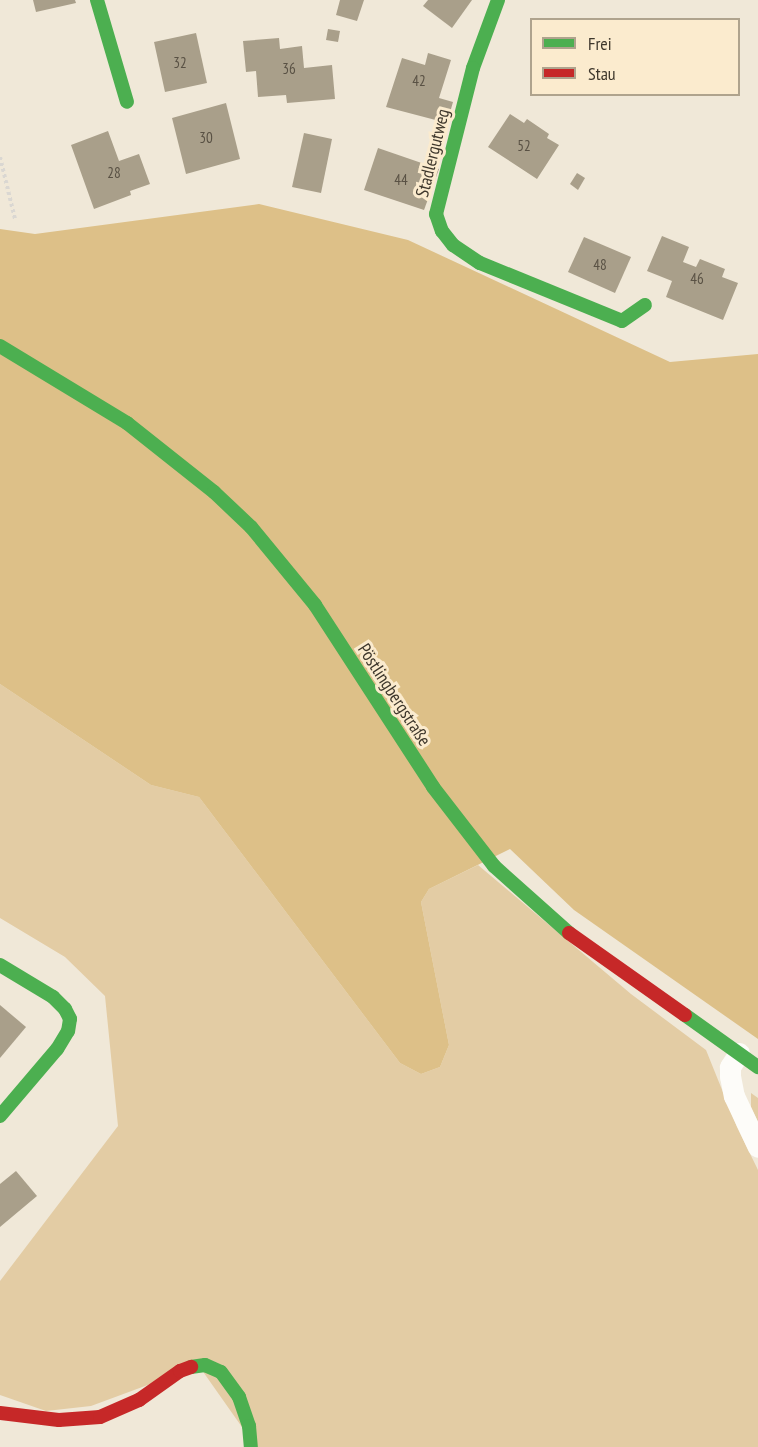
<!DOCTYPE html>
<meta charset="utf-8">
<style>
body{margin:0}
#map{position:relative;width:758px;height:1447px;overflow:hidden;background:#f0e8d8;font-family:"PT Sans Narrow",sans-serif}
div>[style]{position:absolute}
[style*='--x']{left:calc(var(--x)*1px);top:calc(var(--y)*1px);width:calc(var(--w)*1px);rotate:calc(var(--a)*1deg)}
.green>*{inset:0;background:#e3cca4}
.forest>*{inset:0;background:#ddc088}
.building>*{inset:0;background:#a99f8a}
.path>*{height:4px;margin-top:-2px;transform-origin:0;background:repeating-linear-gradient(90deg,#dad7d2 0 3px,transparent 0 6px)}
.street>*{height:21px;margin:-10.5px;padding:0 10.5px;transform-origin:10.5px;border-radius:10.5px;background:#fdfcf9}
.fast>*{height:14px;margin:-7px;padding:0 7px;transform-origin:7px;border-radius:7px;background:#4caf50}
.jam>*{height:14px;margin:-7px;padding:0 7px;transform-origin:7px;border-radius:7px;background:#c62828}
span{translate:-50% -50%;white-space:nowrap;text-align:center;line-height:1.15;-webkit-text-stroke:6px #fbebce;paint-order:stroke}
.number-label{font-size:15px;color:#595144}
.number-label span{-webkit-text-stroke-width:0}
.street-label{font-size:18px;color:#3e372c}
.legend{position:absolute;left:530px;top:18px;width:210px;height:78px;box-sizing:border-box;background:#fbebce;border:2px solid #afa38d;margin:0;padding:8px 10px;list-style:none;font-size:18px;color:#3e372c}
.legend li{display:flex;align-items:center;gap:12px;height:30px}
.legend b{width:30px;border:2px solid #afa38d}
</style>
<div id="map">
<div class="green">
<i style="clip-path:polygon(0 684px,151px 785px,199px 797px,400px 1063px,421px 1074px,440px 1067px,449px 1045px,421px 902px,429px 889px,478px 865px,631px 994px,706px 1050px,737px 1127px,758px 1170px,758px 1447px,256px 1447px,199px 1366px,91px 1406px,46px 1411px,0 1395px,0 1281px,118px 1126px,105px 996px,65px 957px,0 918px)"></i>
<i style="clip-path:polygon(751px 1093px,758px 1098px,758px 1122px,751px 1107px)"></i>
</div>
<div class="forest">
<i style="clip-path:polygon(259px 204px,408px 240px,670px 362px,758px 354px,758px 1039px,574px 910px,510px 849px,429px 889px,421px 902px,449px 1045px,440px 1067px,421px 1074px,400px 1063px,199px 797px,151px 785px,0 684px,0 229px,35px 234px)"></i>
</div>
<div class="building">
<i style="clip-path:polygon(33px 0,75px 0,76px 3px,36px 12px)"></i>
<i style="clip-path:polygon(340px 0,364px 0,357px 21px,336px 15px)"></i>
<i style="clip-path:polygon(428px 0,472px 0,452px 28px,423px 6px)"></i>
<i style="clip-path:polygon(328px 29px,340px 31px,338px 42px,326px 40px)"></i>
<i style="clip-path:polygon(196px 33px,207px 83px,165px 92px,154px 42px)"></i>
<i style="clip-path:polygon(279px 38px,280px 49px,302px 46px,304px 68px,332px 65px,335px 99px,287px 103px,286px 95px,258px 97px,256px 71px,246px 72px,243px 41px)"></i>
<i style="clip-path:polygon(428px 53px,451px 60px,439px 98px,453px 102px,447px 123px,386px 107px,402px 58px,425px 65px)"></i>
<i style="clip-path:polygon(226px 103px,240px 159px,186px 174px,172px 118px)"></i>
<i style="clip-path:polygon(510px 114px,524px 123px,527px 119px,549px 134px,547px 138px,559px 145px,537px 179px,488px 147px)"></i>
<i style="clip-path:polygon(108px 131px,119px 161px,139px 154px,150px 184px,130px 191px,131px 195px,94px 209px,71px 145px)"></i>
<i style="clip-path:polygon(304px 133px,332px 139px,321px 193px,292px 187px)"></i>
<i style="clip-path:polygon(378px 148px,439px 169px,424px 210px,364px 190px)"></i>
<i style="clip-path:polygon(577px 173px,585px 178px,578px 190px,570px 184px)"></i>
<i style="clip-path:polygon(662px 236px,689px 247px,683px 262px,696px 267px,700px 259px,725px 269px,722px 277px,738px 283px,723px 320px,666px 297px,672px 281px,647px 271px)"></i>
<i style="clip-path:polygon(584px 237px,631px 257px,615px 293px,568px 272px)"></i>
<i style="clip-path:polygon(0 1005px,26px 1027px,0 1058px)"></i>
<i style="clip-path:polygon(16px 1171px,37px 1196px,0 1227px,0 1184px)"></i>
</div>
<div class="path">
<i style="--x:0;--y:157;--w:64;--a:76.4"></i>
</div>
<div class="street">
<i style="--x:739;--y:1053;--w:17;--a:123"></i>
<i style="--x:730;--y:1067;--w:9;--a:90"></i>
<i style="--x:730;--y:1076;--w:20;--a:79"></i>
<i style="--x:734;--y:1096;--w:56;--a:64.8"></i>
</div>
<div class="fast">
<i style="--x:97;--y:0;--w:106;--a:73.6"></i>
<i style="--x:498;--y:0;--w:72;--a:110.2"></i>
<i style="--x:473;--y:68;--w:151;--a:104.2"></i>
<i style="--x:436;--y:214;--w:18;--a:71"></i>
<i style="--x:442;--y:231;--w:18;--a:52"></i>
<i style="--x:453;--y:245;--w:32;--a:34"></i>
<i style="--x:480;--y:263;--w:153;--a:22.2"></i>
<i style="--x:622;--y:321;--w:28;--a:-35"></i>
<i style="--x:0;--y:346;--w:149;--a:31.2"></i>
<i style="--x:127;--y:423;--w:111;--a:38.4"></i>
<i style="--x:214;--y:492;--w:51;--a:43.4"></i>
<i style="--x:251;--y:527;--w:101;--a:50.6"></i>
<i style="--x:315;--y:605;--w:217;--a:57"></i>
<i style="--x:433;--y:787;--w:100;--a:52.3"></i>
<i style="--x:494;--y:866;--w:101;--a:41.8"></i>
<i style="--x:0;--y:965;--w:62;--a:31.1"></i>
<i style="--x:53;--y:997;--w:17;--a:45"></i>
<i style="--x:65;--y:1009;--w:11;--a:63"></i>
<i style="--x:70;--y:1019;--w:12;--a:99"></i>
<i style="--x:68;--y:1031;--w:21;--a:121"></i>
<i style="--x:57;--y:1049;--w:88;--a:130.4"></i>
<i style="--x:685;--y:1015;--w:90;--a:35.5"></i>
<i style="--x:191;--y:1367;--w:14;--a:-8"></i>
<i style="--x:205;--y:1365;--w:17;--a:24"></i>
<i style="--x:221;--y:1372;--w:31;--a:54"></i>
<i style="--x:239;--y:1397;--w:31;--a:71"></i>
<i style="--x:249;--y:1426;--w:21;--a:85"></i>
</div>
<div class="jam">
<i style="--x:569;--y:933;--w:142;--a:35.3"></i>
<i style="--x:0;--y:1413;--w:59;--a:6.8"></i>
<i style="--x:59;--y:1420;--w:41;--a:-4.2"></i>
<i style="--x:100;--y:1417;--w:43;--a:-23.6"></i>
<i style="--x:139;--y:1400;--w:50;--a:-35.3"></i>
<i style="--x:180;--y:1371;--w:12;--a:-20"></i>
</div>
<div class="number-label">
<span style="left:180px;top:63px">32</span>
<span style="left:289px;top:69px">36</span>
<span style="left:419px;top:81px">42</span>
<span style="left:206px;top:138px">30</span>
<span style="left:524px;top:146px">52</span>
<span style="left:114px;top:173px">28</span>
<span style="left:401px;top:180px">44</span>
<span style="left:600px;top:265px">48</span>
<span style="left:697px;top:279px">46</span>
</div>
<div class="street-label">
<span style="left:433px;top:153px;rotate:-76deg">Stadlergutweg</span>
<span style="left:394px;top:695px;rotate:57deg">Pöstlingbergstraße</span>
</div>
<ul class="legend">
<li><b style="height:8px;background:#4caf50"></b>Frei</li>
<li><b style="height:8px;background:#c62828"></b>Stau</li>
</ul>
</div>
